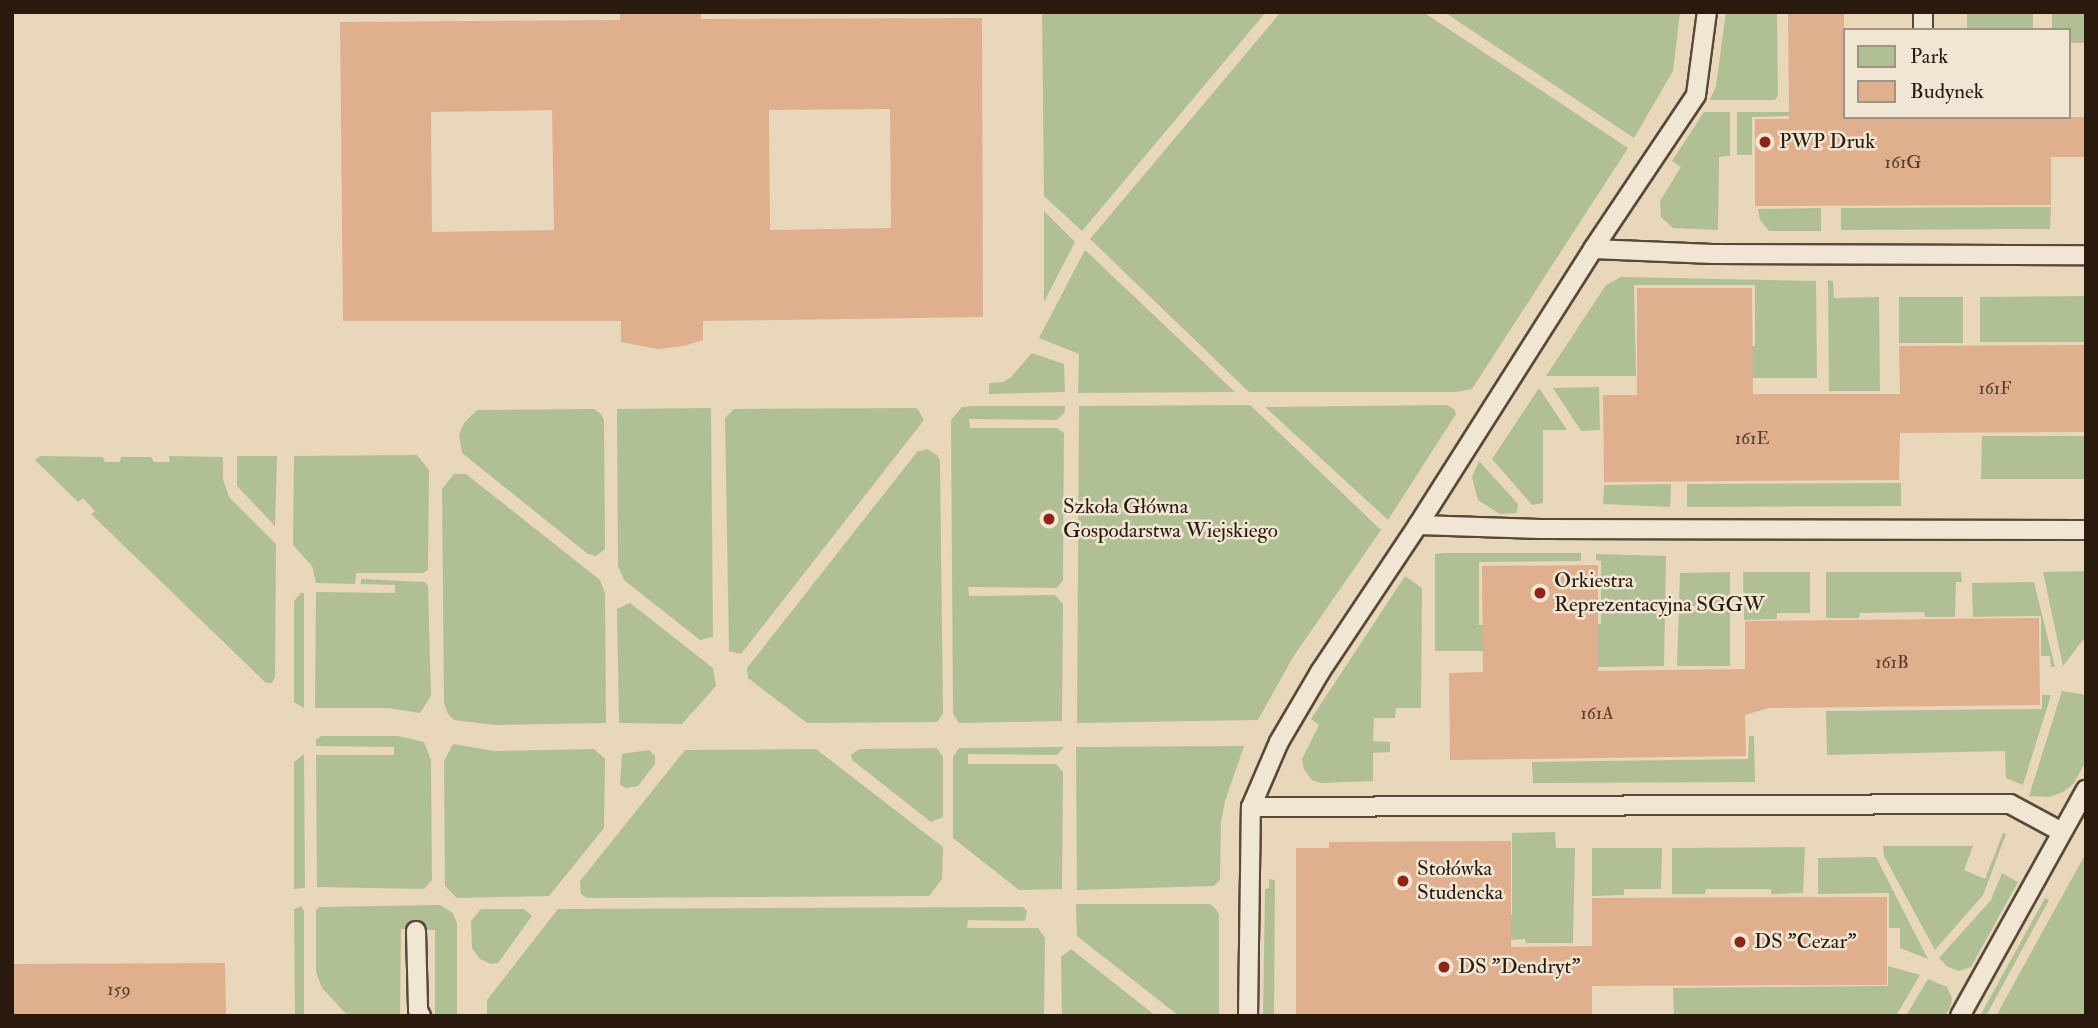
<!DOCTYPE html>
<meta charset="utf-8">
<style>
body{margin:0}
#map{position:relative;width:2098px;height:1028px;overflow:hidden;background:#e9d7bc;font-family:"IM FELL Double Pica",serif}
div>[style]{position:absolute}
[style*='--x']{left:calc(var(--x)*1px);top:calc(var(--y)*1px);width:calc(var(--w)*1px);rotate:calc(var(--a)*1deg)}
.green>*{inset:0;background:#b1bf94}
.building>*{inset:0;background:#e0af8d}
.roads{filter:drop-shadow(2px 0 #594939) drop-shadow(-2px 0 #594939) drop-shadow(0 2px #594939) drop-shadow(0 -2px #594939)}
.service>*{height:18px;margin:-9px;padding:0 9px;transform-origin:9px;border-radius:9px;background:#f1e5d3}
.dots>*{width:19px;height:19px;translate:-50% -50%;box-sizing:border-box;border:4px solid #f1e5d3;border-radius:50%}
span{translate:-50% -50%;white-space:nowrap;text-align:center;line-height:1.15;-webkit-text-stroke:5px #f1e5d3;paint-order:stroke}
.number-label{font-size:18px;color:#573f2d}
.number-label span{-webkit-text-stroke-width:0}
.poi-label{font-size:21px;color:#291a0d}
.left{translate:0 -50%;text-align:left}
.frame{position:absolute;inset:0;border:14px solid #291a0d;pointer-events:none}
.legend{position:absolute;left:1843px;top:28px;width:228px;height:91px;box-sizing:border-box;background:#f1e5d3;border:2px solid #a19484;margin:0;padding:9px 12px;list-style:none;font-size:21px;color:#291a0d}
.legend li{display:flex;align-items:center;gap:14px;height:35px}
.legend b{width:35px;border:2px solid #a19484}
</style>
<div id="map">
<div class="green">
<i style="clip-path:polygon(1042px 12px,1266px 12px,1082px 231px,1044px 196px)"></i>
<i style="clip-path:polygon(1281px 12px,1423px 12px,1628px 148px,1472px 389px,1456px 392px,1249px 392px,1090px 239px)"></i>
<i style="clip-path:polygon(1444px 12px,1680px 12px,1673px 71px,1634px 138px)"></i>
<i style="clip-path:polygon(1726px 12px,1777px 12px,1778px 95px,1775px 100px,1710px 100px,1716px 86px)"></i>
<i style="clip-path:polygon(1945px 12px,2033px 12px,2033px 30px,1967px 30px,1967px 12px)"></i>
<i style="clip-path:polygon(2052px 12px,2086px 12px,2086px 43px,2068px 43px,2068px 30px,2052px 30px)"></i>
<i style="clip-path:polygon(1704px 112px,1730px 112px,1730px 156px,1719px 157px,1718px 230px,1673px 228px,1661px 217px,1660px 201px,1681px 167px,1672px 161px)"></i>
<i style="clip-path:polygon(1737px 112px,1790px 112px,1790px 116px,1752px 117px,1752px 155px,1737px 155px)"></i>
<i style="clip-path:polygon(2051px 207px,2050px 229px,1841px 230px,1841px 208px)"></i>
<i style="clip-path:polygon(1821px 208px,1821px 231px,1769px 231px,1760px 220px,1758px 209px)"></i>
<i style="clip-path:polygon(1044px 211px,1075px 242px,1044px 302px)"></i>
<i style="clip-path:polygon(1085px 250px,1235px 392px,1078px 393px,1079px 354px,1039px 338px)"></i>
<i style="clip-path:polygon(1621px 277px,1816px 281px,1817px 378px,1690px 378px,1690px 346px,1755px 346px,1755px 285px,1634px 285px,1636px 376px,1546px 376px,1606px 285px)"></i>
<i style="clip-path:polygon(1828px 280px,1833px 281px,1834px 298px,1879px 297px,1880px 391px,1829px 391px)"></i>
<i style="clip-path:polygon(2086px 296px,2086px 342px,1980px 342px,1980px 297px)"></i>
<i style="clip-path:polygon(1899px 297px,1963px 297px,1963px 343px,1899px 343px)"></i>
<i style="clip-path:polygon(1032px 353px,1064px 364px,1065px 392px,989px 394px,989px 383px,1003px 382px,1011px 377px)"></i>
<i style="clip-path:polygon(1599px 387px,1600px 430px,1581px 431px,1553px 388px)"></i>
<i style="clip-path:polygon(1539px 388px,1567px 430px,1543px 430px,1543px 503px,1532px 505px,1492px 459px)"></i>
<i style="clip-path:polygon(1250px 405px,1381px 530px,1293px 657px,1258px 720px,1077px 723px,1079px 406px)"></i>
<i style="clip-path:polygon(1447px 405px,1454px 409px,1456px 414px,1388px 520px,1265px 407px)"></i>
<i style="clip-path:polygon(972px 406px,1065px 406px,1065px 412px,1057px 420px,969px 419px,970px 428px,1057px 428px,1064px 433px,1063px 580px,1057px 588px,968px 587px,969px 596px,1055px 595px,1063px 604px,1062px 721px,959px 723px,953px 714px,951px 420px,962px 407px)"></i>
<i style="clip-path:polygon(711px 408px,713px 637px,700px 640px,624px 580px,618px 566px,617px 409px)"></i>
<i style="clip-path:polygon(917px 408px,924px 420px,741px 654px,729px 651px,725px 418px,734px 409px)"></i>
<i style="clip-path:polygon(594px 409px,602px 415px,604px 421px,605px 549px,596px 556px,588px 554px,462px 453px,459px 434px,464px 423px,477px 410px)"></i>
<i style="clip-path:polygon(1982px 436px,2086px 436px,2086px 479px,1981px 479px)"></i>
<i style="clip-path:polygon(927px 449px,938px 456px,940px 462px,943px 714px,937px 722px,807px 723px,748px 678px,747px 668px,917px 452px)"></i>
<i style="clip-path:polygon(417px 455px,429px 470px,428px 570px,423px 573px,356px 573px,355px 584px,316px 583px,312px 566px,293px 545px,294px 456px)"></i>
<i style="clip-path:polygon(40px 456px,103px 457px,105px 462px,120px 462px,121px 457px,151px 457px,154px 462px,170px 462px,169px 456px,223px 457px,223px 479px,229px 497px,276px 544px,275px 677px,272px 683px,266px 683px,91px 514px,95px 511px,83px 498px,78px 502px,35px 460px)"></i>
<i style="clip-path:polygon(237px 456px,277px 456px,275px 526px,237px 486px)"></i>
<i style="clip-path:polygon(1479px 461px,1518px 504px,1517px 513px,1500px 514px,1478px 500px,1472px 477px)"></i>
<i style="clip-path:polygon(454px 474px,466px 474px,600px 580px,605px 593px,606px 723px,495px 725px,454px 720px,448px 714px,444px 703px,442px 489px)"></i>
<i style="clip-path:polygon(1901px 483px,1901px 506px,1687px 507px,1687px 484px)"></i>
<i style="clip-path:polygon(1671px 484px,1670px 507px,1603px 504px,1604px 485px)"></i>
<i style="clip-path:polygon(1445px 553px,1581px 553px,1581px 561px,1479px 562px,1479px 625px,1511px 625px,1511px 651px,1435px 651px,1435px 554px)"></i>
<i style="clip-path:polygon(1596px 554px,1666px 556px,1664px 666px,1536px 668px,1536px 624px,1601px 624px,1601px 561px,1596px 560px)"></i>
<i style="clip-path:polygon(2086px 571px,2086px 636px,2063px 666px,2043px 572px)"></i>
<i style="clip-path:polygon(1730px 572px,1730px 666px,1677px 666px,1680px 573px)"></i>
<i style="clip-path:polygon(1743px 572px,1810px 572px,1810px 613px,1777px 613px,1777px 619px,1744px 620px)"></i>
<i style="clip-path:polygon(1826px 572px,1961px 572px,1962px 582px,1956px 582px,1955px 617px,1925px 617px,1924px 612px,1860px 613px,1859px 618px,1826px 618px)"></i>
<i style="clip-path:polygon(1405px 576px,1422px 588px,1421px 708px,1396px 708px,1395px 718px,1374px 718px,1373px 741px,1390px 742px,1390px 752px,1373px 753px,1373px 781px,1321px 783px,1312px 780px,1304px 770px,1302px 759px,1319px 725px,1311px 719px)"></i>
<i style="clip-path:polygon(361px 579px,425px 582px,428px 586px,431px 696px,420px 713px,388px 708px,315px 708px,316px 592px,395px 593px,395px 585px,361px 584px)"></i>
<i style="clip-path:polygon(2034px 582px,2055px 667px,2051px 667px,2050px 656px,2041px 656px,2041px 616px,1973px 617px,1972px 583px)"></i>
<i style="clip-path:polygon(301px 593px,304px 593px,304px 708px,294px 702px,294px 601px)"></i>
<i style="clip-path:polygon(630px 603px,713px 668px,716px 686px,682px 724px,619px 723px,617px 609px)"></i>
<i style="clip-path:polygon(2062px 691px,2086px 695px,2086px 761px,2074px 783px,2063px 792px,2049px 797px,2029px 796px)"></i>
<i style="clip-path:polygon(2042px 695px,2051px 695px,2023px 785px,2006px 778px,2005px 751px,1827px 755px,1826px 711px,2042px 709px)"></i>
<i style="clip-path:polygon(321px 736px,398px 736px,424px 742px,431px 760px,432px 880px,424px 889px,317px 887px,316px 755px,394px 755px,394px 747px,316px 746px,316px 740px)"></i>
<i style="clip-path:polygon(1749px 736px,1754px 736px,1755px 782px,1533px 783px,1532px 762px,1748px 759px)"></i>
<i style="clip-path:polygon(453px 744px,495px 751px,594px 749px,605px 759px,604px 828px,549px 896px,457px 898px,445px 886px,444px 761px)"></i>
<i style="clip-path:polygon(1244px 746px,1225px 801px,1221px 822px,1220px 880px,1214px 886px,1077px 890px,1076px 747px)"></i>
<i style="clip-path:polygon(1064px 747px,1057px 755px,968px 754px,968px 764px,1056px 764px,1063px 772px,1062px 889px,1019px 890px,953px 838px,953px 757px,959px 748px)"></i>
<i style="clip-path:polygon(937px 748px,943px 757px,943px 817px,931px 822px,852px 760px,851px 755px,859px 749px)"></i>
<i style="clip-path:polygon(816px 749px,943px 847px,942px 879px,929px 896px,587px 898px,581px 894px,580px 881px,685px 750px)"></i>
<i style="clip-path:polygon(649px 750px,655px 756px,655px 764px,638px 786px,626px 788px,620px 785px,622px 754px)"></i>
<i style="clip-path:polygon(304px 754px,305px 888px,294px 889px,294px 762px)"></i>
<i style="clip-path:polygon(1555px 832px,1556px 848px,1575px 848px,1573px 943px,1526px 943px,1525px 939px,1510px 940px,1382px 915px,1512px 915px,1512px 833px)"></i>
<i style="clip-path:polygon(2003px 833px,2006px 834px,1983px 895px,1935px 950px,1884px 856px,1883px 846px,1973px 846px,1964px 870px,1985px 879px)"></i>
<i style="clip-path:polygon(1805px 847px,1803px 893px,1771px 894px,1771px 889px,1706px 889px,1705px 894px,1672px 894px,1672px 848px)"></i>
<i style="clip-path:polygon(1592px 848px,1662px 848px,1661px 889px,1624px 889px,1624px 895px,1592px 896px)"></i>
<i style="clip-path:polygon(2086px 853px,2086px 1016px,1996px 1016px)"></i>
<i style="clip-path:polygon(1876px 857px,1928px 959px,1900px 948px,1900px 928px,1889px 928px,1889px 893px,1818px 894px,1818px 858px)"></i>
<i style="clip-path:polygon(2002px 873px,2018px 882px,1971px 967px,1959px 971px,1948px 967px,1939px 958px,1991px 900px)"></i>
<i style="clip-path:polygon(1269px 879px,1275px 880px,1274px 1016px,1263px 1016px,1265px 889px,1269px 888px)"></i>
<i style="clip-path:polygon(2045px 898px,2049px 900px,1986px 1016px,1980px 1016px)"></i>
<i style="clip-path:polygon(1076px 904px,1210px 904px,1215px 908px,1219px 914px,1219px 1016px,1179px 1016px,1077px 936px)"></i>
<i style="clip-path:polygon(440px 905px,453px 913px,457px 924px,457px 1016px,435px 1016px,435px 930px,401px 929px,400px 1016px,348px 1016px,322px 988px,316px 972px,316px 910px,319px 907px)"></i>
<i style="clip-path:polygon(301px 906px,304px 911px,304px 1016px,295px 1016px,294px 909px)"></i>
<i style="clip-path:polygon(1023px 907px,1027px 911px,1025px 921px,968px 920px,967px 928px,1038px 928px,1045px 938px,1044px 1016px,487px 1016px,487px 1000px,558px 909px)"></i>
<i style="clip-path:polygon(481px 909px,524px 909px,532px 916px,498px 963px,491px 964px,480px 959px,472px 948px,471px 921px)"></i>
<i style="clip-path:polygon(1071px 949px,1156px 1016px,1062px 1016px,1061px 957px)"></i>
<i style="clip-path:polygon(1888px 966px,1920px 975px,1896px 1016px,1674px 1016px,1673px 988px,1888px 986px)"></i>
<i style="clip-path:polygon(1928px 979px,1947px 987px,1952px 998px,1951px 1006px,1945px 1016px,1906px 1016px)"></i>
</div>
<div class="building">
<i style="clip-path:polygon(evenodd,620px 12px,701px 12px,701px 19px,982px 18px,983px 317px,703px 321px,703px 340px,684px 346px,657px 349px,621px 342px,621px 321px,343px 321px,340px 22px,620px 20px,620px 12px,890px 109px,891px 228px,770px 230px,769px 110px,890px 109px,620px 12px,552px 110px,554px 230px,432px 232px,431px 112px,552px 110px)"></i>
<i style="clip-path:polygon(1788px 12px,1844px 12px,1844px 119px,2086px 117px,2086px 157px,2051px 157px,2051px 205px,1755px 206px,1755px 119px,1789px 119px)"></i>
<i style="clip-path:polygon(1637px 288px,1752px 288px,1753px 394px,1900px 394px,1899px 346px,2086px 345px,2086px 432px,1900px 433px,1899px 480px,1604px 482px,1603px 395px,1637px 395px)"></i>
<i style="clip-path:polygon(1598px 565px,1598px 671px,1745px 669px,1745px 621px,2039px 618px,2040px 705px,1769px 708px,1745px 715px,1746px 756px,1450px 760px,1449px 673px,1483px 672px,1482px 566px)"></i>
<i style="clip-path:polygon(1511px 841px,1511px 947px,1592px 946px,1592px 898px,1887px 897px,1887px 985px,1592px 986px,1592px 1016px,1296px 1016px,1296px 848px,1329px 848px,1329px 842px)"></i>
<i style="clip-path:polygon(225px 963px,226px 1016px,12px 1016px,12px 964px)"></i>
</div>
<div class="roads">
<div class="service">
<i style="--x:1923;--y:12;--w:18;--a:90"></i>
<i style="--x:1593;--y:249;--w:120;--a:2.4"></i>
<i style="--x:1713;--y:254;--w:373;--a:0.2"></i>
<i style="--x:1418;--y:525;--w:122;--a:1.9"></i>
<i style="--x:1540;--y:529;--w:546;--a:0.1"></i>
<i style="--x:1251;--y:807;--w:759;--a:-0.23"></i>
<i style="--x:2010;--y:804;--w:59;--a:28.3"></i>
<i style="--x:416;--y:931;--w:79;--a:88.5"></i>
<i style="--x:418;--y:1010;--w:7;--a:63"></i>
<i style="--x:1248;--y:1016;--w:209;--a:-89.2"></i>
<i style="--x:1251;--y:807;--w:71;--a:-66.7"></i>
<i style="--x:1279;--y:742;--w:81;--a:-59.6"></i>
<i style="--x:1320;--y:672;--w:177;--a:-56.3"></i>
<i style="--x:1418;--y:525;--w:327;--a:-57.6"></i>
<i style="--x:1593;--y:249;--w:185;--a:-56.2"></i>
<i style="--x:1696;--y:95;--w:84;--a:-82.5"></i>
<i style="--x:1960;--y:1016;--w:259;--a:-60.9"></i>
</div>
</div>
<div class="dots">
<i style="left:1765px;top:142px;background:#8f2418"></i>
<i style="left:1049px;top:519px;background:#8f2418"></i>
<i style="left:1540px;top:593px;background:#8f2418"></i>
<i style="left:1403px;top:881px;background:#8f2418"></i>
<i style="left:1740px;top:942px;background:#8f2418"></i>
<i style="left:1444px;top:967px;background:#8f2418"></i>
</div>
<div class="number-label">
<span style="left:1903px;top:163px">161G</span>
<span style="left:1995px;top:389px">161F</span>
<span style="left:1752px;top:439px">161E</span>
<span style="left:1892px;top:663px">161B</span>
<span style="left:1597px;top:714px">161A</span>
<span style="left:119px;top:990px">159</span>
</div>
<div class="poi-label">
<span class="left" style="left:1779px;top:142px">PWP Druk</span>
<span class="left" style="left:1063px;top:519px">Szkoła Główna<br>Gospodarstwa Wiejskiego</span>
<span class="left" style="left:1554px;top:593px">Orkiestra<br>Reprezentacyjna SGGW</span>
<span class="left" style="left:1417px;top:881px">Stołówka<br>Studencka</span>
<span class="left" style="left:1754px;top:942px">DS "Cezar"</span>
<span class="left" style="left:1458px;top:967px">DS "Dendryt"</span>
</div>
<div class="frame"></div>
<ul class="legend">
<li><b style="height:19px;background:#b1bf94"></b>Park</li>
<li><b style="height:19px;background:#e0af8d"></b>Budynek</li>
</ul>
</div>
